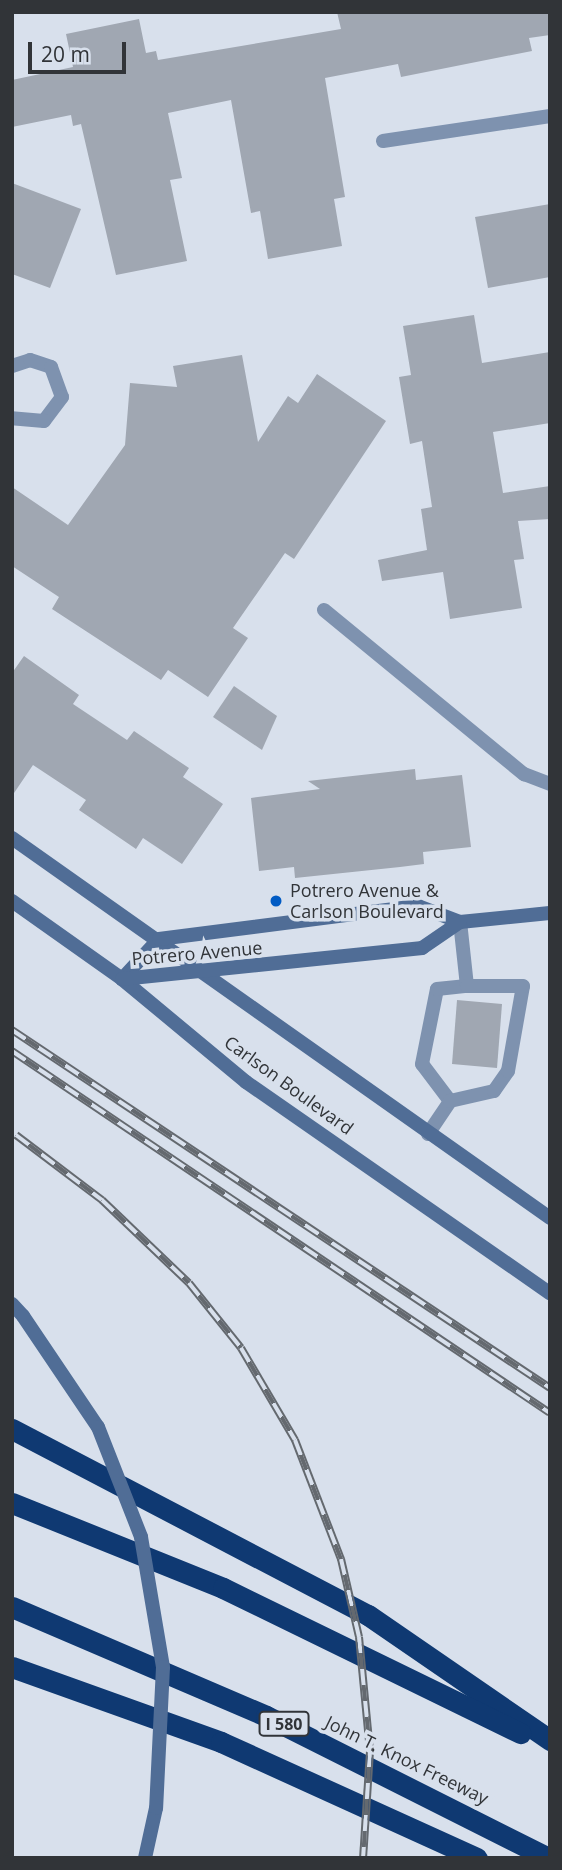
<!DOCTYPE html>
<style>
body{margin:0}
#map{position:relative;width:562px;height:1870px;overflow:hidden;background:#d8e0ec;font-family:"Open Sans",sans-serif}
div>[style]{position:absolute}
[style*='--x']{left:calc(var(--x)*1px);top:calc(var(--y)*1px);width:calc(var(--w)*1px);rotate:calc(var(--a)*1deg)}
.building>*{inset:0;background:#a0a7b2}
.lane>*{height:14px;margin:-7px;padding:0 7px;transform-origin:7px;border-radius:7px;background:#7e92af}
.secondary>*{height:14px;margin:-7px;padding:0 7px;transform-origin:7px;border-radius:7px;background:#506d96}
.highway>*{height:21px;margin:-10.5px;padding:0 10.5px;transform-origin:10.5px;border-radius:10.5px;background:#0f3972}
.rail>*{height:8px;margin-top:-4px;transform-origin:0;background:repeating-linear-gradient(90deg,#d8e0ec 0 16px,#64696f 0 32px);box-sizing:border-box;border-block:2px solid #64696f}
.secondary-bridge>*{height:14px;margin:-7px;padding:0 7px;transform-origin:7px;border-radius:7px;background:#506d96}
.dots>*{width:19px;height:19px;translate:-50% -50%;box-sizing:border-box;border:4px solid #d8e0ec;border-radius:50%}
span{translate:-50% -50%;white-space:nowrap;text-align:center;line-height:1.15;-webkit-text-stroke:7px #d8e0ec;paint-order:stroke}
.shield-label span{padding:2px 5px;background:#d8e0ec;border:2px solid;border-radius:5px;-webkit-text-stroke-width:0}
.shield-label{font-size:16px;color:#313438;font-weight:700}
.poi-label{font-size:18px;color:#313438}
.left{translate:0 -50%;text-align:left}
.street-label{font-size:18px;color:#313438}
.frame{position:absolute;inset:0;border:14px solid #313438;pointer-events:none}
.scale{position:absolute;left:28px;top:42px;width:98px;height:32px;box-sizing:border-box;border:4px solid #313438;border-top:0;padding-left:9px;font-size:21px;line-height:24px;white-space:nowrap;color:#313438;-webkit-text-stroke:5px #d8e0ec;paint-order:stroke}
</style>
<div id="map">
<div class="building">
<i style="clip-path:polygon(337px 12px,550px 12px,550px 35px,529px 38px,532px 51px,401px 77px,398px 64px,325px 78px,345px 197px,334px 199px,342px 246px,268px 259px,260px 211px,251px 213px,231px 100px,168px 113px,182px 178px,170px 180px,187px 261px,116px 275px,81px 124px,73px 126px,71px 115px,12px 127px,12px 80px,73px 67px,66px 34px,139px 19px,146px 53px,156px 51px,158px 60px,341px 29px)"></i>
<i style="clip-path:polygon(12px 183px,81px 209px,50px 288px,12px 274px)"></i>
<i style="clip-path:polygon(550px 204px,550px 277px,488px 288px,475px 217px)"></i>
<i style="clip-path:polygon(474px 315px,482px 363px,550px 352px,550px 423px,493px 432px,503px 493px,550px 486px,550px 519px,518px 521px,524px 559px,514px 560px,522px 608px,450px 619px,443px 572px,382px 581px,378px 560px,427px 550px,421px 509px,432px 507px,422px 441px,410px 444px,399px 377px,411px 375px,403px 326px)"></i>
<i style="clip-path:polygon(242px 355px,258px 442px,288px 396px,298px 403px,317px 374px,386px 421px,294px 559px,285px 553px,233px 628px,248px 638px,208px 697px,168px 670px,161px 680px,52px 609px,59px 597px,12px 566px,12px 487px,68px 525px,125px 445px,130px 383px,177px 387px,173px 366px)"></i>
<i style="clip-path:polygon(24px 656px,79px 695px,73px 704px,127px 740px,134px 731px,168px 754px,189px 768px,183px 777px,223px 804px,182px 864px,143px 838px,136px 849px,79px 810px,86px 800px,33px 765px,12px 796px,12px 673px)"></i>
<i style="clip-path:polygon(234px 686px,277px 716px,262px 750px,213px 717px)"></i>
<i style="clip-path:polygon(415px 769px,416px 780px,462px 775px,471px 847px,423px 852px,424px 864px,400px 867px,295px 878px,294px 867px,259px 871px,251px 798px,320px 789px,308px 781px)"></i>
<i style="clip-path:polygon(457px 1000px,502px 1004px,497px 1068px,452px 1064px)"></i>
</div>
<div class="lane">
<i style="--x:383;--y:141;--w:169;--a:-8.5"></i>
<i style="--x:12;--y:366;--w:19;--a:-18"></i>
<i style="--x:30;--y:360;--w:22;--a:18"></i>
<i style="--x:51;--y:367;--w:32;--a:70"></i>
<i style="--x:62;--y:397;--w:30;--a:127"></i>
<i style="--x:44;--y:421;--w:32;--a:-175"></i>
<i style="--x:324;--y:610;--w:259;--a:39.4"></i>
<i style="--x:524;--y:774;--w:28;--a:21"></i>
<i style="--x:450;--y:1101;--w:46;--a:-127.1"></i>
<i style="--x:422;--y:1064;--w:76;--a:-78.7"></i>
<i style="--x:437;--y:989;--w:30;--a:-6"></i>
<i style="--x:467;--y:986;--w:64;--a:-96.2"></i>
<i style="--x:428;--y:1134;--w:40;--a:-56"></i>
<i style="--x:450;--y:1101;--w:45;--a:-12.8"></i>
<i style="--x:494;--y:1091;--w:24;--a:-55"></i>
<i style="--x:508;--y:1071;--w:86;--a:-80"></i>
<i style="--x:523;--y:986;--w:56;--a:180"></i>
</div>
<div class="secondary">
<i style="--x:12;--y:838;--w:659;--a:35.23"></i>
<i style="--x:12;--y:901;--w:135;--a:35.3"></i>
<i style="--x:122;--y:979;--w:161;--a:39.7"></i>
<i style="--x:246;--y:1082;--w:370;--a:34.8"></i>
<i style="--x:122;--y:979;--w:54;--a:-47.2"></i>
<i style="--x:159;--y:939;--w:261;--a:-7.3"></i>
<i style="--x:418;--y:906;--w:45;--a:20.9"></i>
<i style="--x:460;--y:922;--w:90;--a:-5.7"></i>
<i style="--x:122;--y:979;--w:302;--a:-5.9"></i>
<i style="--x:422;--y:948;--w:46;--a:-34.4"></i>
<i style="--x:12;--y:1304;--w:16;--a:47"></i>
<i style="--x:145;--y:1858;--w:51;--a:-77.6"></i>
</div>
<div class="highway">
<i style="--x:12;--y:1429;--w:402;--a:27.6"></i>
<i style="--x:368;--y:1615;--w:221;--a:34.5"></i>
<i style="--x:12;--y:1503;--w:227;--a:21.9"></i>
<i style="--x:223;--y:1588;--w:331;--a:26"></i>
<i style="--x:12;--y:1607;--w:276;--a:23.2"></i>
<i style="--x:266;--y:1716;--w:316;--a:26.7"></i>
<i style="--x:12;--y:1667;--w:222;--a:19.7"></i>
<i style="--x:221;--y:1742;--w:281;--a:24.4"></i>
</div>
<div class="rail">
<i style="--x:12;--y:1030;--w:646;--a:33.64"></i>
<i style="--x:12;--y:1051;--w:648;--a:33.94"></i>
<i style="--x:16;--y:1135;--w:108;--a:37.1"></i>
<i style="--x:102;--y:1200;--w:120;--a:43.7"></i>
<i style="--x:189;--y:1283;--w:83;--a:51.3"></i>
<i style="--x:241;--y:1348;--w:107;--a:59.6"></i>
<i style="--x:295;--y:1440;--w:128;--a:68.9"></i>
<i style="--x:341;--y:1559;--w:80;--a:77"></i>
<i style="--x:359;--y:1637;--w:115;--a:84.5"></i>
<i style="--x:370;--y:1751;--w:107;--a:93.7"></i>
</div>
<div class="secondary-bridge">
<i style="--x:23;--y:1316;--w:134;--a:56"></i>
<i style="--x:98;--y:1427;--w:118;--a:68.6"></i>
<i style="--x:141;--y:1537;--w:132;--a:80.4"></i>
<i style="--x:163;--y:1667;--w:141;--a:92.8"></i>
</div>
<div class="dots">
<i style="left:276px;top:901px;background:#005bc4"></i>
</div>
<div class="shield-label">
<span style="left:284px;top:1724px">I 580</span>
</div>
<div class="poi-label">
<span class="left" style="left:290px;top:901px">Potrero Avenue &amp;<br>Carlson Boulevard</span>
</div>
<div class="street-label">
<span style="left:197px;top:953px;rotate:-5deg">Potrero Avenue</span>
<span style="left:289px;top:1085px;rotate:36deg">Carlson Boulevard</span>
<span style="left:407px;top:1760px;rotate:26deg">John T. Knox Freeway</span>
</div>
<div class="frame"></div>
<div class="scale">20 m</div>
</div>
